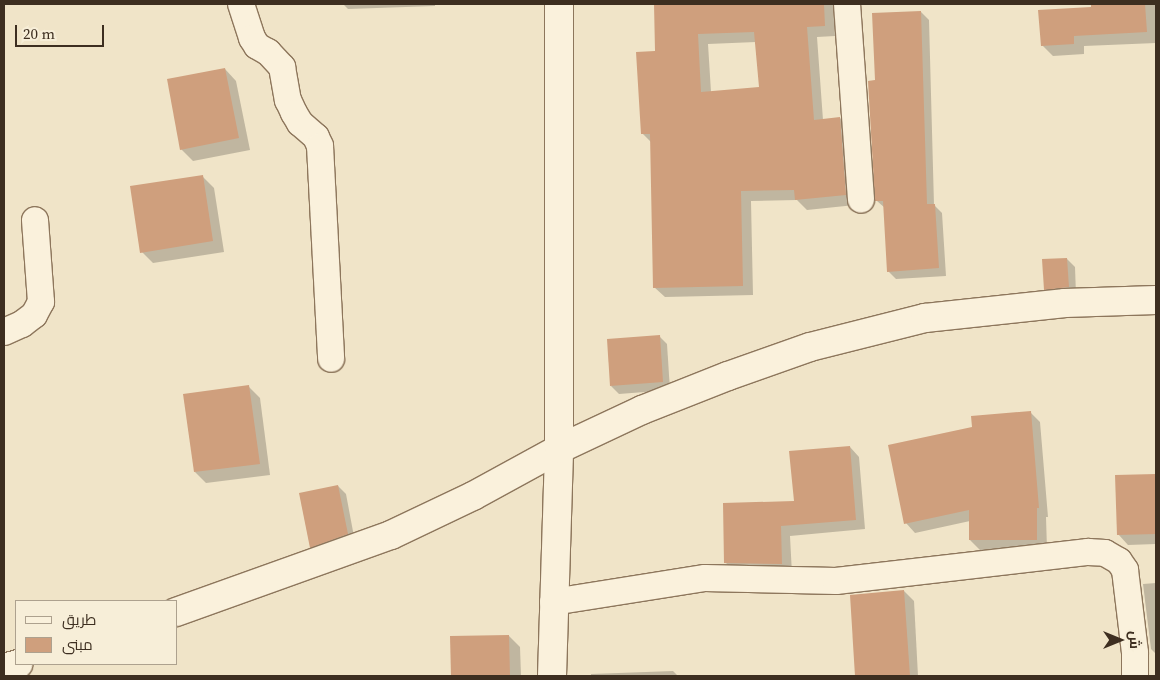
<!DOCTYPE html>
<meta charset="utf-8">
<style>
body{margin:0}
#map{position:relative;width:1160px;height:680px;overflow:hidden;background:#f0e4c8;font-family:"Source Serif 4",Cairo,serif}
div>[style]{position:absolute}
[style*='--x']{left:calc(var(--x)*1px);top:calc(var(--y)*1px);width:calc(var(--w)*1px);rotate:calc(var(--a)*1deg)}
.shadow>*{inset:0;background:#0003}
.building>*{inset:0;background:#cf9f7d}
.roads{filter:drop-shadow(1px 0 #8d765c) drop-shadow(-1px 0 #8d765c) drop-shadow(0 1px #8d765c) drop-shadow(0 -1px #8d765c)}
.street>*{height:26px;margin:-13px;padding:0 13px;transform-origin:13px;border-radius:13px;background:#faf1dc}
.secondary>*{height:28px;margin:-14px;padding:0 14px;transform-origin:14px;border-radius:14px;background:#faf1dc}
span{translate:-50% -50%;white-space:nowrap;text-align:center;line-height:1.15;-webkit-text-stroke:5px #f7eed8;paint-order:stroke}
.frame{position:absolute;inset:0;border:5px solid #3d2e20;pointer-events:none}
.legend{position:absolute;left:15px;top:600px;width:162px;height:65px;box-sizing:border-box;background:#f7eed8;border:1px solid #ada18e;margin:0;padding:6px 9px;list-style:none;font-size:15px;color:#3d2e20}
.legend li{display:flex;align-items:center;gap:10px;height:25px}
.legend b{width:25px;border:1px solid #ada18e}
.north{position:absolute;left:1095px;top:615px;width:50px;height:50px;-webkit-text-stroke:4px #f7eed8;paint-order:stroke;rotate:90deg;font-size:14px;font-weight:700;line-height:20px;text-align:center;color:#3d2e20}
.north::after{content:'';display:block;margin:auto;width:18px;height:22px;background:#3d2e20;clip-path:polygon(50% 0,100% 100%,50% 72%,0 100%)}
.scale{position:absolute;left:15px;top:25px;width:89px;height:22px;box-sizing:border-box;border:2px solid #3d2e20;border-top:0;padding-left:6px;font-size:15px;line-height:18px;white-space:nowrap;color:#3d2e20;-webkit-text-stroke:4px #f7eed8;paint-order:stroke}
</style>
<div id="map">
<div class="shadow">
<i style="clip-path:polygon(343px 4px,435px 4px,435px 6px,348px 9px)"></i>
<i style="clip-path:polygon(evenodd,655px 4px,833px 4px,835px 36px,817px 37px,823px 120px,840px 118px,850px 129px,855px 205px,807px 210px,797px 200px,751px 201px,753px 295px,665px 297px,654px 287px,651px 142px,642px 133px,656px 52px,655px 4px,756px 42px,760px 88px,711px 92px,708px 44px,756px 42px)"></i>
<i style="clip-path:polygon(1092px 4px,1155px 4px,1156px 43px,1084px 46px,1084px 54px,1053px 56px,1042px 45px,1092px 8px)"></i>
<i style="clip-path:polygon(921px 12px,929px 20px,934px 205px,942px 213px,946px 276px,896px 279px,888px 271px,885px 208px,877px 201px,877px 82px)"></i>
<i style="clip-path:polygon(225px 69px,236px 81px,250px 150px,193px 161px,181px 149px)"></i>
<i style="clip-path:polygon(202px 176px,214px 188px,224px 252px,153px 263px,142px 252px)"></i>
<i style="clip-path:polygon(1067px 259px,1075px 267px,1076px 295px,1053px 297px,1045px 289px)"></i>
<i style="clip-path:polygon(659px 336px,667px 344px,670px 390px,619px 394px,611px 386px)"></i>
<i style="clip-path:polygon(248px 386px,260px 398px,270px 475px,206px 483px,195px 472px)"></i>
<i style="clip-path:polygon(1031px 413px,1040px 422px,1048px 517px,1046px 517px,1047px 549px,980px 550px,970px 540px,970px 521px,915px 533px,906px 523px)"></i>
<i style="clip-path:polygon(850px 447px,859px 457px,865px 529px,790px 536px,792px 574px,736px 573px,726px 563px,795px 502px)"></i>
<i style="clip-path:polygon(1116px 476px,1156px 476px,1156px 544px,1128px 545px,1118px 534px)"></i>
<i style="clip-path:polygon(338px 486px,346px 494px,355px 542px,319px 555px,311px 547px)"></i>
<i style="clip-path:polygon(1156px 583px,1156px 654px,1151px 649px,1143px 584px)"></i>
<i style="clip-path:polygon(904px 591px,914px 601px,918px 676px,856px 676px,851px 596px)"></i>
<i style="clip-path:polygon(509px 636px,520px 647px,521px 676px,452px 676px,452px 637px)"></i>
<i style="clip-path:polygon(673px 671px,678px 676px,591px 676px,591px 674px)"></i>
</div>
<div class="building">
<i style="clip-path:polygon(evenodd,654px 4px,824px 4px,825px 26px,807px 27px,814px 120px,840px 117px,846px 195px,795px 200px,794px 190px,741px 191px,743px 286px,653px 288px,650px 134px,641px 134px,636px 52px,655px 51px,654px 4px,754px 32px,759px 87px,701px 92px,698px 34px,754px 32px)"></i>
<i style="clip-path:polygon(1091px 4px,1145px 4px,1147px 32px,1074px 36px,1074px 44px,1041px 46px,1038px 10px,1091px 7px)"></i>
<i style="clip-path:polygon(921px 11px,927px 204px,935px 204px,939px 268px,887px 272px,883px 201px,875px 201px,868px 81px,875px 80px,872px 13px)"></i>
<i style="clip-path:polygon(225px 68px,239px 138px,180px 150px,167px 79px)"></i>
<i style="clip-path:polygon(203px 175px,213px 241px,140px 253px,130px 186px)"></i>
<i style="clip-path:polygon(1067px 258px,1069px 287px,1044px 290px,1042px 259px)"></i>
<i style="clip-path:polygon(660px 335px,663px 382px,610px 386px,607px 339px)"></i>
<i style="clip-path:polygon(249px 385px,260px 464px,194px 472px,183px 394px)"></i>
<i style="clip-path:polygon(1031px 411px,1039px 508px,1037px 508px,1037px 540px,969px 540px,969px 510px,904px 524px,888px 445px,972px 427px,971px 416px)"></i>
<i style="clip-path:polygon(850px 446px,856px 520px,781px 526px,782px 564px,724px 563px,723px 503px,794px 501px,789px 451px)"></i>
<i style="clip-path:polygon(1156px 474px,1156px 534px,1117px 535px,1115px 475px)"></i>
<i style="clip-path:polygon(338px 485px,348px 534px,310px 548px,299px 493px)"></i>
<i style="clip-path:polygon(904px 590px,910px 676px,855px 676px,850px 595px)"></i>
<i style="clip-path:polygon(509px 635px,510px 676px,451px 676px,450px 636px)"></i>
</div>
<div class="roads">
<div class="street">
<i style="--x:241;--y:4;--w:36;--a:72"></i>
<i style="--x:252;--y:38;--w:9;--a:58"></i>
<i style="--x:257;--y:46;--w:13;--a:29"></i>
<i style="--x:268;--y:52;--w:21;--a:47"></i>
<i style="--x:282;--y:67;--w:34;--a:80"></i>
<i style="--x:288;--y:100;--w:14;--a:65"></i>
<i style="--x:294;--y:113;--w:12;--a:59"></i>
<i style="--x:300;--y:123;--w:21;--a:41"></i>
<i style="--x:316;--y:137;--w:10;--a:66"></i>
<i style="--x:320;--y:146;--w:213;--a:87"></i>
<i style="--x:847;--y:4;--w:196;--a:85.9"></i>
<i style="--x:4;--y:332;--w:20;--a:-24"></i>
<i style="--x:22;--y:324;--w:15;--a:-37"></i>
<i style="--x:34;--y:315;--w:15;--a:-62"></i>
<i style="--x:41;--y:302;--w:82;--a:-94.2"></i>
<i style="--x:553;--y:602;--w:154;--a:-9"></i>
<i style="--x:705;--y:578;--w:131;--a:1.3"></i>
<i style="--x:836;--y:581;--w:254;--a:-6.6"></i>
<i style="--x:1088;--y:552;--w:17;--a:3"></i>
<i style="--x:1105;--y:553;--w:16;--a:30"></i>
<i style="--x:1119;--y:561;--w:11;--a:56"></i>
<i style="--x:1125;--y:570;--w:84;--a:83.1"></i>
<i style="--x:1135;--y:653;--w:23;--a:90"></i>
</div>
<div class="secondary">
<i style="--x:176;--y:612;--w:228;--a:-19.7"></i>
<i style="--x:391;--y:535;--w:91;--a:-25.4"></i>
<i style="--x:473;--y:496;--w:98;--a:-28.7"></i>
<i style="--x:559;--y:449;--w:92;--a:-25.2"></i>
<i style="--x:642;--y:410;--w:92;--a:-21.6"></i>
<i style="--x:728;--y:376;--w:87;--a:-19.5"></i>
<i style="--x:810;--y:347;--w:119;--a:-14.2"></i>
<i style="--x:925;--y:318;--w:141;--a:-6.1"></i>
<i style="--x:1065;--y:303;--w:91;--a:-1.9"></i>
<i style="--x:4;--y:668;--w:15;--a:-16"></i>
<i style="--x:552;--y:676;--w:227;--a:-88.2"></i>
<i style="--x:559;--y:449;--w:445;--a:-90"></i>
</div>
</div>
<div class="frame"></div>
<ul class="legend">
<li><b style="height:6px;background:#faf1dc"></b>طريق</li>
<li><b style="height:14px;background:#cf9f7d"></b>مبنى</li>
</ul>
<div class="north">ش</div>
<div class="scale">20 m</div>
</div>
